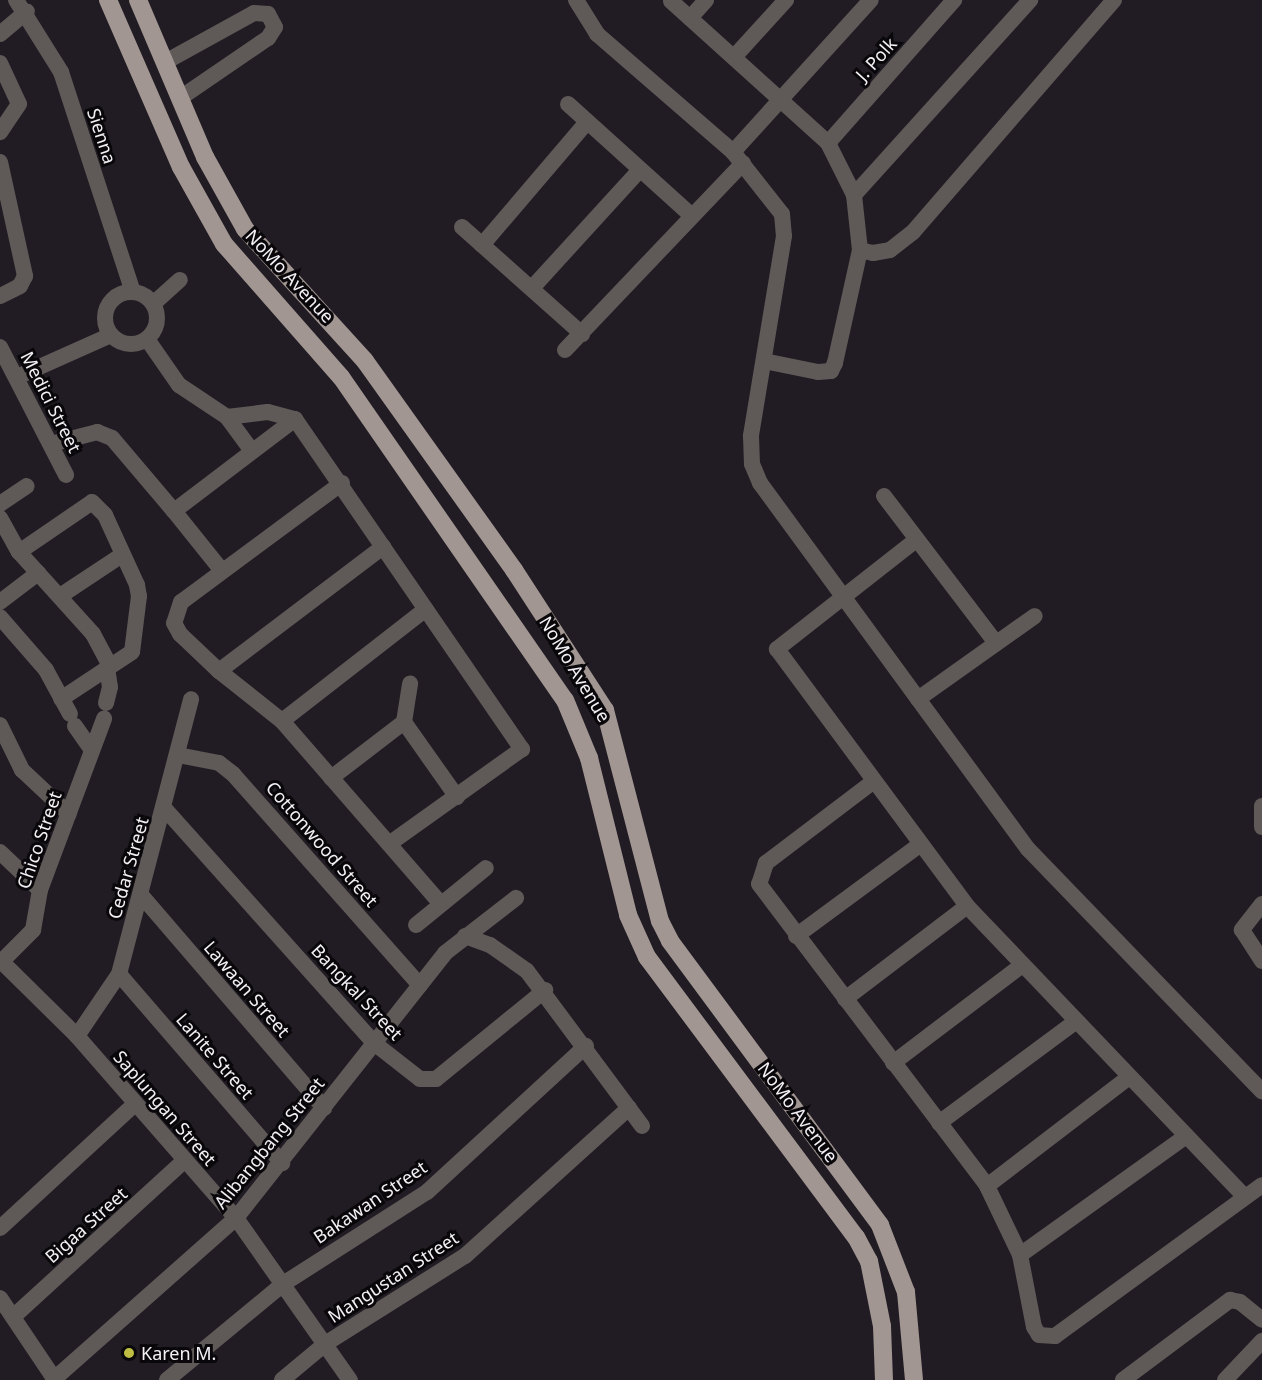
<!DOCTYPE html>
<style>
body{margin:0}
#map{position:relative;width:1262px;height:1380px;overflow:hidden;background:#211c23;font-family:"Noto Sans",sans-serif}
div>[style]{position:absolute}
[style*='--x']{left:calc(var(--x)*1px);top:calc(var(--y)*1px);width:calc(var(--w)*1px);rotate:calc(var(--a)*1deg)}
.minor>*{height:16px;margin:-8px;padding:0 8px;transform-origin:8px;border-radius:8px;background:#5f5a58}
.minor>.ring{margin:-8px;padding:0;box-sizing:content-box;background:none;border:16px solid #5f5a58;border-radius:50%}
.major>*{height:18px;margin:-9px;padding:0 9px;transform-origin:9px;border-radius:9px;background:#a19692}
.dots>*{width:16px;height:16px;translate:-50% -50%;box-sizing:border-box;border:3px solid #09070a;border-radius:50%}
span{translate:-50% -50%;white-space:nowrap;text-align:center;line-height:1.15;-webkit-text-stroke:6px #09070a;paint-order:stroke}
.street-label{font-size:18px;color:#f4f0f6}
.poi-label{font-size:18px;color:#f4f0f6}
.left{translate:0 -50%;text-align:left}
</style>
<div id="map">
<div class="minor">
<i style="--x:16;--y:0;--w:85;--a:58"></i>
<i style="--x:61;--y:72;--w:231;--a:71.9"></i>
<i style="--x:576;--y:0;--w:40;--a:58"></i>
<i style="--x:597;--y:34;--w:180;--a:40.9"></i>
<i style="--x:733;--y:152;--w:79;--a:51.7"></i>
<i style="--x:782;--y:214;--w:22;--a:85"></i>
<i style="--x:784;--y:236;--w:203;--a:99.4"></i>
<i style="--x:751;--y:436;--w:28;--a:88"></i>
<i style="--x:752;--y:464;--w:21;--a:67"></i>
<i style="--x:760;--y:483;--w:454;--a:53.8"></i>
<i style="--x:1028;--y:849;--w:337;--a:46"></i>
<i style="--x:671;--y:1;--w:212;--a:42.1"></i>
<i style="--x:828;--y:143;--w:58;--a:63.4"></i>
<i style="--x:854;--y:195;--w:55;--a:83.8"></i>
<i style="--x:860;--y:250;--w:116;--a:102.5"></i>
<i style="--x:835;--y:363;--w:9;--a:117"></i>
<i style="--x:831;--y:371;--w:13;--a:176"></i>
<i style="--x:818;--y:372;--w:55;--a:-168.5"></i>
<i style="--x:690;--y:18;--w:24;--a:-48"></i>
<i style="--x:0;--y:34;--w:35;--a:-40"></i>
<i style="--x:735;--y:56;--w:76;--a:-47.7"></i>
<i style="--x:167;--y:61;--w:99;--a:-28.9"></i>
<i style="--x:254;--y:13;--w:14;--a:4"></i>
<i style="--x:268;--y:14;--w:15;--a:62"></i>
<i style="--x:275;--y:27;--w:13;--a:122"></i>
<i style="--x:268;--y:38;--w:107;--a:145.7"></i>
<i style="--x:0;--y:63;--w:45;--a:65.1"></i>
<i style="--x:19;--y:104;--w:34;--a:124"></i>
<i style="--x:568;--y:104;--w:166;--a:42.1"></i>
<i style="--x:828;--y:143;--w:191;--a:-48.6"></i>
<i style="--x:733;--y:152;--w:205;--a:-47.8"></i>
<i style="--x:0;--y:162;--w:117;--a:77.6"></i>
<i style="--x:25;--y:276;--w:11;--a:117"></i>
<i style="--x:20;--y:286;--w:22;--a:153"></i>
<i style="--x:854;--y:195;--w:263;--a:-47.9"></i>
<i style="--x:462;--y:227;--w:161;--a:41.7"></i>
<i style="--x:482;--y:245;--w:162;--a:-49.5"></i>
<i style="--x:860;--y:250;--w:13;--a:13"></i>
<i style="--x:873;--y:253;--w:17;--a:-10"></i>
<i style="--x:890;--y:250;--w:29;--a:-38"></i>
<i style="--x:913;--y:232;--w:307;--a:-49.1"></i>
<i style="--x:532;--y:288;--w:159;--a:-47.6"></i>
<i class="ring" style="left:105px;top:292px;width:36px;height:36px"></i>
<i style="--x:153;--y:304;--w:36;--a:-42"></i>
<i style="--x:147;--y:339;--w:56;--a:55.2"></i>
<i style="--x:179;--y:385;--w:58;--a:33.7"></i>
<i style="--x:227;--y:417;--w:42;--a:53.7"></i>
<i style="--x:0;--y:347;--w:144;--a:62.7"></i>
<i style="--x:565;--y:350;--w:258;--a:-46.4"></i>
<i style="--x:17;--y:377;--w:103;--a:-24.1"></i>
<i style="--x:227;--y:417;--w:41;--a:-7"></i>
<i style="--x:268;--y:412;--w:28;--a:15"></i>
<i style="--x:295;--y:419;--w:401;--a:55.5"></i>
<i style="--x:522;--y:749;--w:163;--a:144.5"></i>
<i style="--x:51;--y:444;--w:48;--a:-14.6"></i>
<i style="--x:97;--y:432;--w:16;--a:22"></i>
<i style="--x:112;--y:438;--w:96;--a:49.7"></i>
<i style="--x:174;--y:511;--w:152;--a:-37.2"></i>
<i style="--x:342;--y:483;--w:200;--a:143.5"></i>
<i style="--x:181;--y:602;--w:22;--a:108"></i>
<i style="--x:174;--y:623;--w:13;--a:61"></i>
<i style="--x:180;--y:634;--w:54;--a:43.5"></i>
<i style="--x:219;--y:671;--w:80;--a:38.4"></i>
<i style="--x:282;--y:721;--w:242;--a:49"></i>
<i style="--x:884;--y:496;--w:185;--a:52.7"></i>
<i style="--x:0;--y:504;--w:32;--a:-34"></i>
<i style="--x:174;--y:511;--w:77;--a:51.3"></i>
<i style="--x:0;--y:518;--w:39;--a:61"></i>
<i style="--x:19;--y:552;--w:110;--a:47.9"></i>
<i style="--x:93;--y:634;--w:36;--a:62"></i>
<i style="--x:916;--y:540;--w:177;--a:141.9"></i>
<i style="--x:777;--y:649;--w:320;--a:53.5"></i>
<i style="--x:967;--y:906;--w:400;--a:46.3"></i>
<i style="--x:19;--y:552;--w:88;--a:-34.4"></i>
<i style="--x:92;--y:502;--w:18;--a:45"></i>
<i style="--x:105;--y:515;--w:77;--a:65.4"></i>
<i style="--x:137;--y:585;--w:11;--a:80"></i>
<i style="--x:139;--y:596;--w:56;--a:97.1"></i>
<i style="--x:132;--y:652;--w:85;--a:146.5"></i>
<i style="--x:60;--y:596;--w:74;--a:-33.5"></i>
<i style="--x:0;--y:602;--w:48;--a:-37.3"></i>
<i style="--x:0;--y:617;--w:70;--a:49"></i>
<i style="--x:46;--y:670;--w:50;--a:61.4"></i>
<i style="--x:219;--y:671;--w:206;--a:-37.1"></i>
<i style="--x:918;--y:699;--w:143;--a:-35.4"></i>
<i style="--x:106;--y:703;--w:16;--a:-76"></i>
<i style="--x:110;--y:687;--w:19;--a:-99"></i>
<i style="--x:282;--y:721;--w:182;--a:-37.9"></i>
<i style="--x:404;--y:722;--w:92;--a:54.8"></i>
<i style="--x:0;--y:725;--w:50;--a:63.9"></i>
<i style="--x:22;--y:770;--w:64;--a:43.1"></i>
<i style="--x:75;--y:726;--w:29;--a:55"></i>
<i style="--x:178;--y:755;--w:42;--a:11"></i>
<i style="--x:219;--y:763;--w:18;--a:38"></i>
<i style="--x:233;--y:774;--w:282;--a:48.5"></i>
<i style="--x:331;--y:778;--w:92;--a:-37.5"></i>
<i style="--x:404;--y:722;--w:39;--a:-81"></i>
<i style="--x:874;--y:781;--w:136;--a:142.8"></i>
<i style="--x:766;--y:863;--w:22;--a:108"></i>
<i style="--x:759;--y:884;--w:378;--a:52.9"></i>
<i style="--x:987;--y:1186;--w:76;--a:64.4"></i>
<i style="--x:1020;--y:1255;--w:73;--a:79"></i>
<i style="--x:1034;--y:1327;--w:9;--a:58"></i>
<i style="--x:1039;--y:1335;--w:16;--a:4"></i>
<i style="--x:1055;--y:1336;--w:256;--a:-36.1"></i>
<i style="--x:1262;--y:806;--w:21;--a:90"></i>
<i style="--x:165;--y:809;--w:314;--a:48.2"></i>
<i style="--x:374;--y:1043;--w:58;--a:38"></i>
<i style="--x:420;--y:1079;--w:16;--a:0"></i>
<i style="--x:436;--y:1079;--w:141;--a:-39.2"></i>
<i style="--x:0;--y:852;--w:55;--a:43.5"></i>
<i style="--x:141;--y:895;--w:281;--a:49.3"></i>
<i style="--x:1262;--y:904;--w:33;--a:128"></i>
<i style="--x:1242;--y:930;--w:37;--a:57"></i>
<i style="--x:416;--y:925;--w:90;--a:-39.2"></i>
<i style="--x:465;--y:936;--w:27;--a:20"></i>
<i style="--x:490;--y:945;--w:45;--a:35.1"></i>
<i style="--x:527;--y:971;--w:193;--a:53.4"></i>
<i style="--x:796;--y:936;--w:155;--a:-36.4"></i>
<i style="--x:0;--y:960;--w:108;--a:44.6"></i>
<i style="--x:77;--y:1036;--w:242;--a:48.9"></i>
<i style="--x:236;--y:1218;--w:198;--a:54.9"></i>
<i style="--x:0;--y:963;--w:47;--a:-45"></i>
<i style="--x:33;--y:930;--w:41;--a:-80.1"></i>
<i style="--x:40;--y:890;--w:183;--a:-69.5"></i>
<i style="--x:119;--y:974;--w:250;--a:49.2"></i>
<i style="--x:845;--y:999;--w:153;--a:-37.3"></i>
<i style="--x:77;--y:1036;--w:75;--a:-55.9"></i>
<i style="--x:119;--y:974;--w:284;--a:-75.3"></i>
<i style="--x:893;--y:1063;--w:162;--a:-37.2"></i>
<i style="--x:939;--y:1123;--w:169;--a:-36.6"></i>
<i style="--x:987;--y:1186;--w:179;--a:-37.5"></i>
<i style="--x:0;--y:1228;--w:183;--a:-42.6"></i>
<i style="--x:1020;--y:1255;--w:204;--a:-35.6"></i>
<i style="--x:0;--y:1298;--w:99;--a:56.1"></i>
<i style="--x:13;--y:1317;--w:231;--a:-42.4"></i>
<i style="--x:53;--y:1380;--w:244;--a:-41.5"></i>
<i style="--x:236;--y:1218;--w:337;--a:-51.7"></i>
<i style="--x:445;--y:953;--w:90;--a:-37.8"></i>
<i style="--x:167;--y:1380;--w:151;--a:-39.6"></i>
<i style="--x:283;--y:1284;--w:171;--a:-32.6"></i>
<i style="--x:427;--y:1192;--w:216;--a:-42.6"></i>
<i style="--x:282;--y:1380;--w:56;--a:-39.9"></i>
<i style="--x:325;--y:1344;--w:165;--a:-32.2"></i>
<i style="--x:465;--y:1256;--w:221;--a:-42.1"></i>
<i style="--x:1123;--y:1380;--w:134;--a:-36.8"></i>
<i style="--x:1230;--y:1300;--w:10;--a:11"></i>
<i style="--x:1240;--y:1302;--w:28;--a:39"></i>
<i style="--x:1225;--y:1380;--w:54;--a:-46.5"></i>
</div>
<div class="major">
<i style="--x:108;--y:0;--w:182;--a:66.4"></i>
<i style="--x:181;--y:167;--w:88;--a:60.8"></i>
<i style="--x:224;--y:244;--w:177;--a:48.7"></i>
<i style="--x:341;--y:377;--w:393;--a:55.3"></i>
<i style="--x:565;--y:700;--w:63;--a:67.5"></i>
<i style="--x:589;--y:758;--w:162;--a:76"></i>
<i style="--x:628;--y:915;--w:46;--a:65.7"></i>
<i style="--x:647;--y:957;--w:349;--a:53.3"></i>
<i style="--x:856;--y:1237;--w:27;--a:62"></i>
<i style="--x:869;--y:1261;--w:66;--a:78.7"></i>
<i style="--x:882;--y:1326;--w:54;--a:87.9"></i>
<i style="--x:138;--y:0;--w:171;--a:66.9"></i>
<i style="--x:205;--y:157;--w:82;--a:60.9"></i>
<i style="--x:245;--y:229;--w:178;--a:47.7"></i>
<i style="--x:365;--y:361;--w:257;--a:54.5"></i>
<i style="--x:514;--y:570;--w:167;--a:57"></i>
<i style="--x:605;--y:710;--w:218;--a:75.4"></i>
<i style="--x:660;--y:921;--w:22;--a:63"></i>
<i style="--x:670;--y:941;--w:353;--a:53.5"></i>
<i style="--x:880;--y:1225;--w:72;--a:68.8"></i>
<i style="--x:906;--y:1292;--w:88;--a:84.8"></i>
</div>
<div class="dots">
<i style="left:129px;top:1353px;background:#bfbe42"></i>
</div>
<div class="street-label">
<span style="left:876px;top:59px;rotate:-48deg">J. Polk</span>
<span style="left:102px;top:136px;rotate:72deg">Sienna</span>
<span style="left:290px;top:276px;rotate:47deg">NoMo Avenue</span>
<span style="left:51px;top:402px;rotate:63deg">Medici Street</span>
<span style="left:575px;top:669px;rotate:59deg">NoMo Avenue</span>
<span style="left:39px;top:840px;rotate:-71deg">Chico Street</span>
<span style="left:322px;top:844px;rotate:49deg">Cottonwood Street</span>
<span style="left:128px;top:868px;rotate:-74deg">Cedar Street</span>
<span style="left:247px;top:989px;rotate:49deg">Lawaan Street</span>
<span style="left:357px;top:992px;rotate:47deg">Bangkal Street</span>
<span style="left:215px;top:1056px;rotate:49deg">Lanite Street</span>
<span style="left:165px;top:1108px;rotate:49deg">Saplungan Street</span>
<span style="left:798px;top:1112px;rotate:53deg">NoMo Avenue</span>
<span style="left:269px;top:1143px;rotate:-51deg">Alibangbang Street</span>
<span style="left:370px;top:1202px;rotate:-34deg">Bakawan Street</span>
<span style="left:86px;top:1225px;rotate:-42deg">Bigaa Street</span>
<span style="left:393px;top:1277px;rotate:-33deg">Mangustan Street</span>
</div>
<div class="poi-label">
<span class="left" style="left:141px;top:1353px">Karen M.</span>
</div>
</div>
